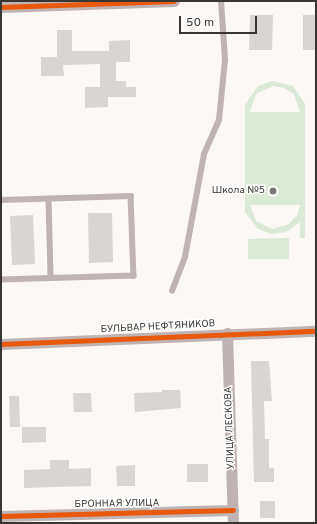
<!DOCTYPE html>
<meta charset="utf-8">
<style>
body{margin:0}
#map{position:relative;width:317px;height:524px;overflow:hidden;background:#fbf8f5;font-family:Overpass,sans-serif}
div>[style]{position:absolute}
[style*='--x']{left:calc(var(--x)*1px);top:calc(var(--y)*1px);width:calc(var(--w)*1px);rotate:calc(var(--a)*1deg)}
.green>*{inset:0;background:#dbe9d7}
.building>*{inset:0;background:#d8d5d3}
.service>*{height:5.5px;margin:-2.75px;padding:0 2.75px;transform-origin:2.75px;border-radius:2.75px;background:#c0b3b3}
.minor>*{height:11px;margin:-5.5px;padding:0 5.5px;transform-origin:5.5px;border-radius:5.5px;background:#c0b3b3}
.cycleway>*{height:5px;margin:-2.5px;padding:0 2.5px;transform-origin:2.5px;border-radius:2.5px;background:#e8590c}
.dots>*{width:11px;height:11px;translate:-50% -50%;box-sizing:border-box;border:2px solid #fff;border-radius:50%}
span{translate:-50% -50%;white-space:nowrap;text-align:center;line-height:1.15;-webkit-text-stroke:3px #fff;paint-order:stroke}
.poi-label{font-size:10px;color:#383633}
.right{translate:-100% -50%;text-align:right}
.street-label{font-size:10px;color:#383633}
.frame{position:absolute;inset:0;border:2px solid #383633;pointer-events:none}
.scale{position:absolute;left:179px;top:16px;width:78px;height:18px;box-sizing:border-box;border:2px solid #383633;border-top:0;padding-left:5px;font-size:12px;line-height:14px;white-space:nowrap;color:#383633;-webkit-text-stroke:3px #fff;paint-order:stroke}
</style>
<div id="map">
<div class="green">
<i style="clip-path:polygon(evenodd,272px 81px,293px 86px,305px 104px,305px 238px,300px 238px,300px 222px,286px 232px,271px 234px,258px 229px,245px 212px,245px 105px,258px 86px,272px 81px,273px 86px,284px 88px,294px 94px,300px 112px,250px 112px,256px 94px,273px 86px,272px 81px,250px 205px,300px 205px,297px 215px,289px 224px,272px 229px,256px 221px,250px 205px)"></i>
<i style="clip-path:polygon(289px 238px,289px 259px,248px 259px,248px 239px)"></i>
</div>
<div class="building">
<i style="clip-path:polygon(250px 15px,273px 15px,272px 50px,249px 50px)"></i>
<i style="clip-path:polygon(303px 15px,316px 15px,316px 50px,303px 50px)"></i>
<i style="clip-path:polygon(57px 30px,72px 30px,72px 51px,109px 51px,109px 41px,130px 40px,130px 62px,116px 62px,116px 81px,126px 81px,126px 87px,136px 87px,136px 97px,108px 97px,108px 107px,85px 108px,85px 87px,100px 87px,100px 64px,63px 65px,64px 76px,41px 76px,41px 57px,57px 57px)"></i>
<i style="clip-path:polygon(88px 213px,112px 213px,113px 262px,89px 263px)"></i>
<i style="clip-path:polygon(33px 215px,35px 264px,12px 265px,10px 216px)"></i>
<i style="clip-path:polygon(251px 361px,269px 361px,272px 401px,264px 401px,265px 439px,269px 439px,269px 468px,274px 468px,274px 482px,254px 482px)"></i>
<i style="clip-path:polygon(162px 390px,180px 390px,181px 408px,135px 412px,134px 393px,162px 392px)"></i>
<i style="clip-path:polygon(73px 393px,91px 393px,92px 412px,74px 412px)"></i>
<i style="clip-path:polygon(9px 396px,19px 396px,20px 427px,10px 427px)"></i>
<i style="clip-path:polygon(22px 427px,46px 427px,46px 442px,22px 443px)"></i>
<i style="clip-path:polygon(50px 460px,69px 460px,69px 469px,91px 468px,91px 486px,24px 488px,24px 470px,50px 469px)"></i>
<i style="clip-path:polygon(187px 464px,208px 464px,208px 482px,187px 482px)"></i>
<i style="clip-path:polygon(135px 465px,135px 486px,117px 486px,116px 466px)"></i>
<i style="clip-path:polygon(260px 501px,275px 501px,275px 518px,260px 518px)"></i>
</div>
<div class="service">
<i style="--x:49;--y:199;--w:79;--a:88.5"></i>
<i style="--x:1;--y:200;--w:130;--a:-1.8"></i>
<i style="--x:131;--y:196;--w:80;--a:87.9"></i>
<i style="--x:134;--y:276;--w:133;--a:178.3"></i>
<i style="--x:172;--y:291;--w:36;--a:-69"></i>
<i style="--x:185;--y:257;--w:105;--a:-79.5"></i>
<i style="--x:204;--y:154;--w:37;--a:-66"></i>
<i style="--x:219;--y:120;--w:60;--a:-84.3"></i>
<i style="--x:225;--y:60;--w:59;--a:-93.9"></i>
</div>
<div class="minor">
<i style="--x:1;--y:7;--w:173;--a:-2"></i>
<i style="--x:227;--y:333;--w:190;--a:88.2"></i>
<i style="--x:1;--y:344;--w:315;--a:-2.4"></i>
<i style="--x:1;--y:516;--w:232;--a:-1.5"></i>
</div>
<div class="cycleway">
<i style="--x:1;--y:7;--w:173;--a:-2"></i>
<i style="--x:1;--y:344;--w:315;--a:-2.4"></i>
<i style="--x:1;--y:516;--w:232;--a:-1.5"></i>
</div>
<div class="dots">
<i style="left:273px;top:191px;background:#7c7a77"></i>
</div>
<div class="poi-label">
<span class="right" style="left:265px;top:191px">Школа №5</span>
</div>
<div class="street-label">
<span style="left:158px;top:327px;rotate:-3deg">БУЛЬВАР НЕФТЯНИКОВ</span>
<span style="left:230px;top:428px;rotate:-92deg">УЛИЦА ЛЕСКОВА</span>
<span style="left:117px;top:504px;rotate:-1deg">БРОННАЯ УЛИЦА</span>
</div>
<div class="frame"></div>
<div class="scale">50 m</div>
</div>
